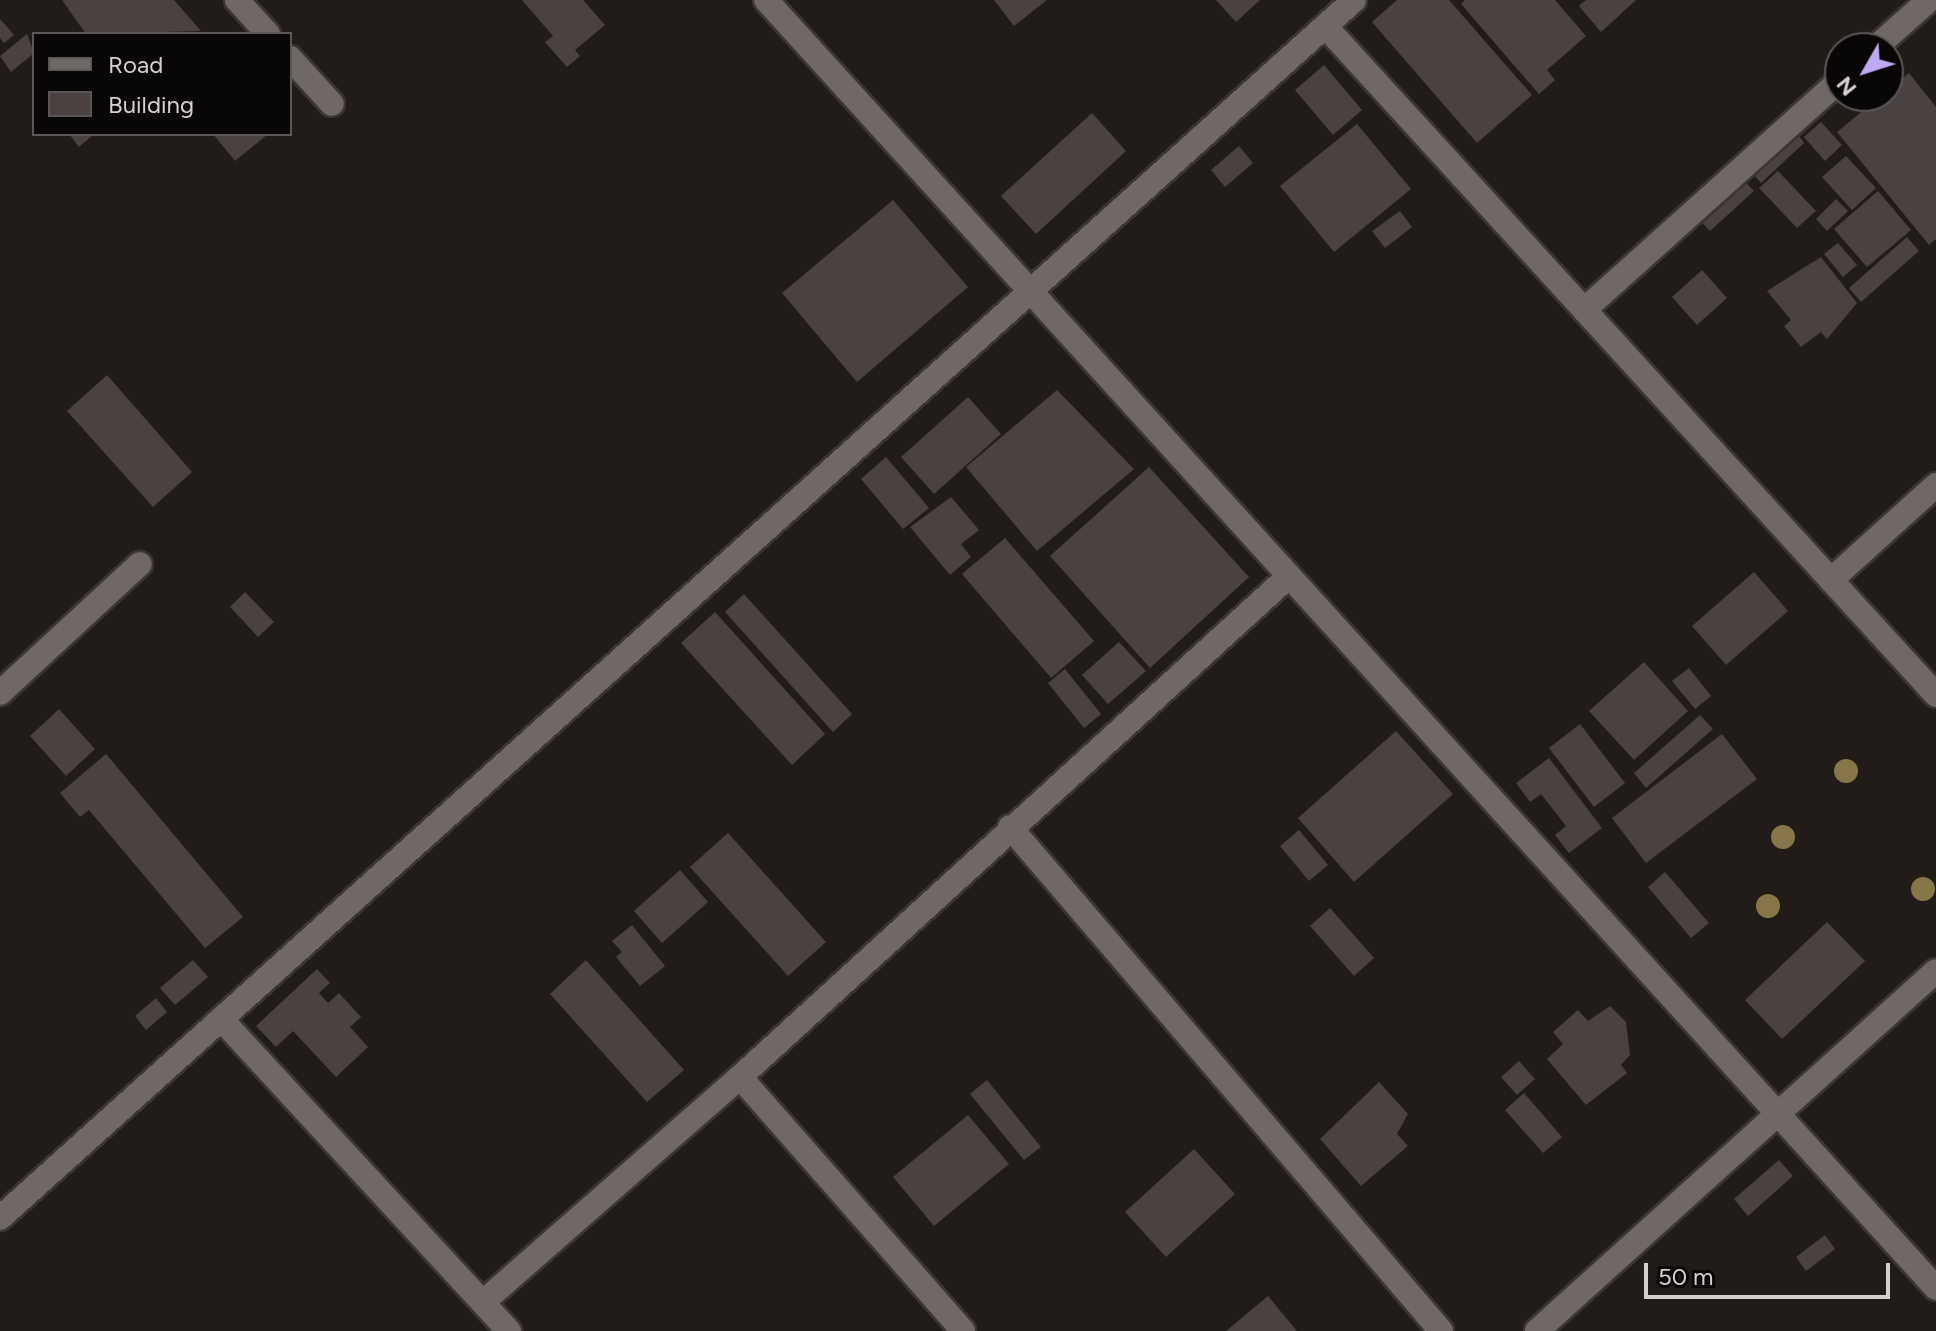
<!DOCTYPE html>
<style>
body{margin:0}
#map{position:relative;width:1936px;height:1331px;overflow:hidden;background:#221c19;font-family:Figtree,sans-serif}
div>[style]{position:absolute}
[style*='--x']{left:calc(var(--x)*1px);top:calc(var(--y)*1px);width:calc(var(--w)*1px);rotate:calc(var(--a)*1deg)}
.building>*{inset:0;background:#494241}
.roads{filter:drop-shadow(2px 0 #3b3635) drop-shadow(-2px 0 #3b3635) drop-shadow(0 2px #3b3635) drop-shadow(0 -2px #3b3635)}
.street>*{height:24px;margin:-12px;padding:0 12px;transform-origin:12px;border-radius:12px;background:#6f6864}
.trees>*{width:24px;height:24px;margin:-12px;border-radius:50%;background:#877648}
span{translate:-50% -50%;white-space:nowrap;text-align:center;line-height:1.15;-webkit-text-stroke:6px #090706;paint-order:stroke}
.legend{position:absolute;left:32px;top:32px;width:260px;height:104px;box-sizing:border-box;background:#090706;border:2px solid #5b5756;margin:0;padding:10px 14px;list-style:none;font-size:24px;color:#d5d0ce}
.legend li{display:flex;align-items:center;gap:16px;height:40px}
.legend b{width:40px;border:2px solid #5b5756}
.north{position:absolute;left:1824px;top:32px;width:80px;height:80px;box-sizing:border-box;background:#090706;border:2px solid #5b5756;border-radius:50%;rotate:231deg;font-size:22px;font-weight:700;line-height:32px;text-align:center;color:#d5d0ce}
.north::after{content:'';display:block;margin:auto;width:28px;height:36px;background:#bfa9f4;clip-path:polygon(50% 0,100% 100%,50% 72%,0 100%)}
.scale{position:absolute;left:1644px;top:1263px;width:246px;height:36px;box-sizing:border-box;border:4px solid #d5d0ce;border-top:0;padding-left:10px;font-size:24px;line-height:28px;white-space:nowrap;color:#d5d0ce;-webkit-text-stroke:6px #090706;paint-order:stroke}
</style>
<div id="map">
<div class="building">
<i style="clip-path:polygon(62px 0,174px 0,201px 31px,86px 34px)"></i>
<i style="clip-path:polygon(522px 0,583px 0,605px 25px,575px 50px,580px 56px,567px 67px,545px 42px,553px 36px)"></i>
<i style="clip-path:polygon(994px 0,1047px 0,1014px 26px)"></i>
<i style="clip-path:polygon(1216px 0,1260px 0,1236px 22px)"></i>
<i style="clip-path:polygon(1397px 0,1449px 0,1532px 95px,1477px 143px,1372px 22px)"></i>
<i style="clip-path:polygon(1465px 0,1555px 0,1586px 36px,1547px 70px,1555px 80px,1539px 94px,1461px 4px)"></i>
<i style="clip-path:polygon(1586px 0,1636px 0,1601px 32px,1579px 6px)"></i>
<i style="clip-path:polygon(0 19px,14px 35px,4px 43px,0 38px)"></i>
<i style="clip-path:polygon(27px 34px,34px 53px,11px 72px,0 56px)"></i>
<i style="clip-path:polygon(1324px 65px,1362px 110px,1333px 135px,1295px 90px)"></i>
<i style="clip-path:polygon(1909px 73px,1936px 107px,1936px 239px,1929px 245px,1837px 132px)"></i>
<i style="clip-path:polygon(1092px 113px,1126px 151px,1036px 234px,1001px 196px)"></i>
<i style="clip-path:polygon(1797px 119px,1806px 130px,1799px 136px,1804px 143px,1761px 183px,1746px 166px)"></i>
<i style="clip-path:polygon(1821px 122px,1842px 145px,1825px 161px,1804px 137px)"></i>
<i style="clip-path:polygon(1357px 124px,1411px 189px,1334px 252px,1280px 186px)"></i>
<i style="clip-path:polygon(69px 134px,94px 134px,79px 147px)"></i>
<i style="clip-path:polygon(213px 134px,268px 134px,235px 161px)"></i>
<i style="clip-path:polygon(1239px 146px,1253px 163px,1225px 187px,1211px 170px)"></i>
<i style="clip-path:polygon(1846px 156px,1876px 188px,1852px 210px,1822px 177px)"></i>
<i style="clip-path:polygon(1778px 171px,1816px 211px,1797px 228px,1759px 188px)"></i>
<i style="clip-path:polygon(1740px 176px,1754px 191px,1710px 231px,1696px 216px)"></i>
<i style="clip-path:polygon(1878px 191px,1911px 230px,1867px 267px,1834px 229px)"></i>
<i style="clip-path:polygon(1836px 199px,1848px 211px,1827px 231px,1816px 219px)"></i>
<i style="clip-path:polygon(893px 200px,968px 287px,857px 382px,782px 293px)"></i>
<i style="clip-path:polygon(1400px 211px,1412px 227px,1385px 248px,1372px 231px)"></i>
<i style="clip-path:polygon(1907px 237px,1919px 251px,1861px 302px,1849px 288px)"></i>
<i style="clip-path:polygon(1838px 243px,1857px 265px,1843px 277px,1824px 254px)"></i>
<i style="clip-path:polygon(1821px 257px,1857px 303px,1827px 339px,1821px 332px,1801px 347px,1784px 326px,1791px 320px,1767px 291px)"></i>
<i style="clip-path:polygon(1702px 270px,1727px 298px,1697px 325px,1672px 297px)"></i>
<i style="clip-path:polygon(107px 375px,192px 472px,153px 507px,67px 411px)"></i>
<i style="clip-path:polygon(1057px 390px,1134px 469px,1037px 551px,966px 467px)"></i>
<i style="clip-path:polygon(968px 397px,1001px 434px,934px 494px,901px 457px)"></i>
<i style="clip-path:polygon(886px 457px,929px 508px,903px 529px,861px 479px)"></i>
<i style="clip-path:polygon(1149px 467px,1249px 577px,1150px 668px,1050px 556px)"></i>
<i style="clip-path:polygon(951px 497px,979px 530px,961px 544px,971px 557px,950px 575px,910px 527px)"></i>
<i style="clip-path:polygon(1005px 538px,1094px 641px,1051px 678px,962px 574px)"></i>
<i style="clip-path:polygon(1754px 572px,1788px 611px,1726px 665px,1692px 626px)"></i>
<i style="clip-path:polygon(245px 592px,274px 622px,258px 637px,230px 607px)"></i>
<i style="clip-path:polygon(744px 594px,852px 714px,833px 732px,725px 612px)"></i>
<i style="clip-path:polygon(715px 612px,825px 734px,792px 765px,681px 643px)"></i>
<i style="clip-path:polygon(1119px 642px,1146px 671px,1108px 704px,1082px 675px)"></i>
<i style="clip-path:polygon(1644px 662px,1688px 711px,1634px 760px,1589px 711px)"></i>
<i style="clip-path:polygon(1689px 668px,1711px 696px,1695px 709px,1672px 681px)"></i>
<i style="clip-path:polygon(1065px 669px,1101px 714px,1084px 728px,1048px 683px)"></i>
<i style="clip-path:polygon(59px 709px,95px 749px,66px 776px,30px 736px)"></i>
<i style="clip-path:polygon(1700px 715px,1713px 729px,1646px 788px,1634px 773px)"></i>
<i style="clip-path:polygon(1580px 724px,1625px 783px,1594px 807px,1549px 748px)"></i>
<i style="clip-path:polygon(1396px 731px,1453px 794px,1354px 882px,1298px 818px)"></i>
<i style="clip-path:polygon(1722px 734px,1757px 779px,1646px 863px,1612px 818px)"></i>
<i style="clip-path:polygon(106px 754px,243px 917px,205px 948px,89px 810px,80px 817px,60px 793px)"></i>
<i style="clip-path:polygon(1549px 758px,1602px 828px,1569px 853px,1555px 835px,1566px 826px,1541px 794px,1530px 802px,1516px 783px)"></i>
<i style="clip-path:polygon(1299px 830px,1328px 865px,1309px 881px,1280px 846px)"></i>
<i style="clip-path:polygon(728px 833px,826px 942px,788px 976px,690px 867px)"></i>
<i style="clip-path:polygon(680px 870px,708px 902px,662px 943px,634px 911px)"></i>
<i style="clip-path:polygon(1665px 872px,1709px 923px,1691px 938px,1648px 887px)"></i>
<i style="clip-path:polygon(1330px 908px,1374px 958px,1354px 976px,1310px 926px)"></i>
<i style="clip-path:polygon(1827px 922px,1865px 961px,1782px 1039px,1745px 1000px)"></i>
<i style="clip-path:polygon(632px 925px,665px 966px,640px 986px,616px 957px,622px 952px,612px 941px)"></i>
<i style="clip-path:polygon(193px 960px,208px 977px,175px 1005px,160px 988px)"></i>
<i style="clip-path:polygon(586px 960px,684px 1070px,647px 1102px,550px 994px)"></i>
<i style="clip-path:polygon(317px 969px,330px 983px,319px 993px,328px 1003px,339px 993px,361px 1017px,350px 1027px,368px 1047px,336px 1077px,293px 1031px,276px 1047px,256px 1026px)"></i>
<i style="clip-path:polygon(156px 998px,167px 1012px,146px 1030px,135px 1016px)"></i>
<i style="clip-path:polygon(1610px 1006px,1626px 1022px,1630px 1055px,1621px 1065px,1627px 1073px,1586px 1105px,1547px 1059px,1563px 1044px,1553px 1032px,1578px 1010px,1588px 1021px)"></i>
<i style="clip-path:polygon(1519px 1061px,1535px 1079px,1517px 1095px,1501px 1077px)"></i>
<i style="clip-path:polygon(987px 1080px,1041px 1147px,1024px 1160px,970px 1094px)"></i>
<i style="clip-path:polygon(1379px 1082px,1408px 1114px,1397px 1134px,1408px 1146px,1361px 1186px,1320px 1139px)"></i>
<i style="clip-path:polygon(1524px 1093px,1562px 1137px,1543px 1153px,1505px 1110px)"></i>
<i style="clip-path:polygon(968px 1115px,1009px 1164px,934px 1226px,893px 1177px)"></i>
<i style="clip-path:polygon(1194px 1149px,1235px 1194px,1166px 1257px,1125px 1212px)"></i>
<i style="clip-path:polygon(1779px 1160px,1793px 1176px,1748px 1216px,1734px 1199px)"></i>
<i style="clip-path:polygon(1825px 1235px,1835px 1249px,1806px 1271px,1796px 1257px)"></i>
<i style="clip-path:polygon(1268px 1296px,1297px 1331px,1226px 1331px)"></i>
</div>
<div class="roads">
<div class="street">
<i style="--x:237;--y:0;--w:46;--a:47.6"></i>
<i style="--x:766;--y:0;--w:1740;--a:47.75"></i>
<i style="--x:1325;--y:26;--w:906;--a:47.59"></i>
<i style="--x:1875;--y:48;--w:72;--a:-41.6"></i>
<i style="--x:290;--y:58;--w:62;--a:47.6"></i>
<i style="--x:1584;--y:310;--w:344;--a:-41.9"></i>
<i style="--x:1831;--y:580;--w:142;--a:-42.1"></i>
<i style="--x:0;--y:693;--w:190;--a:-42.7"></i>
<i style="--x:1010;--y:827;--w:663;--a:49.46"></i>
<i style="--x:221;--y:1019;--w:425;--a:47.3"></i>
<i style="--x:740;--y:1077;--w:338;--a:48.7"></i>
<i style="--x:0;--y:1218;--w:1821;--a:-41.97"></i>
<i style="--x:483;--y:1302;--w:342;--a:-41.2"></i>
<i style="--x:740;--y:1077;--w:743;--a:-42.38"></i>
<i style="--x:1537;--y:1331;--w:537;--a:-42.06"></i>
</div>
</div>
<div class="trees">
<i style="left:1846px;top:771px"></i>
<i style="left:1783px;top:837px"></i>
<i style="left:1923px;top:889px"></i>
<i style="left:1768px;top:906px"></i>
</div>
<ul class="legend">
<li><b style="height:10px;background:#6f6864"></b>Road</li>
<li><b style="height:22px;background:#494241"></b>Building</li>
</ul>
<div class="north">N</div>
<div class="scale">50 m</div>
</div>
